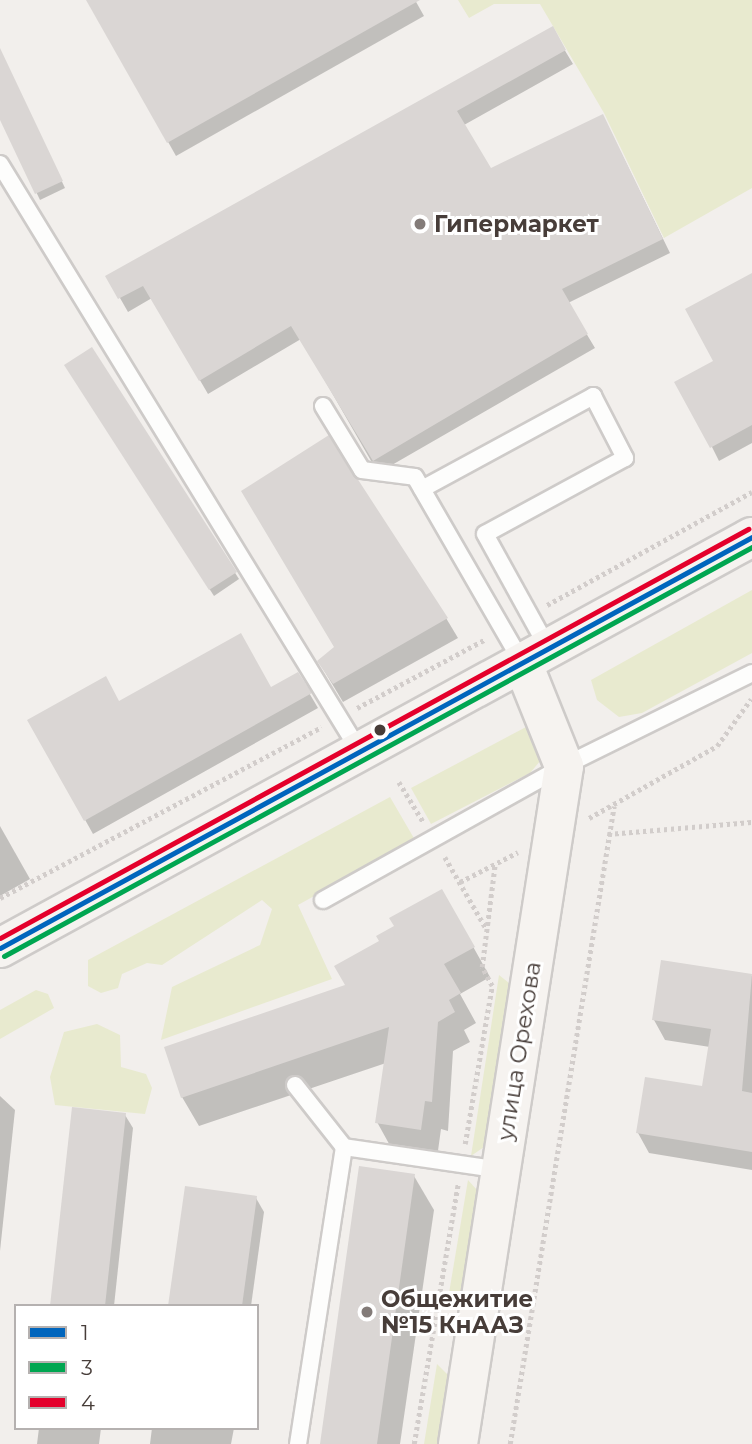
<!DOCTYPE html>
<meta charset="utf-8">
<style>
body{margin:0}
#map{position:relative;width:752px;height:1444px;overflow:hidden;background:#f2efec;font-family:Montserrat,sans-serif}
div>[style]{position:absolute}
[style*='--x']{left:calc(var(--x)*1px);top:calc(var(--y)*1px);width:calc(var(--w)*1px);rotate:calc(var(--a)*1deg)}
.green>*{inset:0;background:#e8eacf}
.shadow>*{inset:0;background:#0003}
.building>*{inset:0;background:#dad6d4}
.path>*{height:4.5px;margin-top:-2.25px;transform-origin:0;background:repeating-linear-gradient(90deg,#d2cdcb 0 3.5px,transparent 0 7px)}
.roads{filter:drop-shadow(2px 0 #cecbc9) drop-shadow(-2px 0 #cecbc9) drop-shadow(0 2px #cecbc9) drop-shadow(0 -2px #cecbc9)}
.lane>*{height:16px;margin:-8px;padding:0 8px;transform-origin:8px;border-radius:8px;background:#fdfdfc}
.secondary>*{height:38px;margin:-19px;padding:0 19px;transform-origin:19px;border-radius:19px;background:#f6f3f0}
.bus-1>*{height:5px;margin:-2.5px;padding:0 2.5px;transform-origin:2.5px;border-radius:2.5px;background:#0065bd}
.bus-2>*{height:5px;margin:-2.5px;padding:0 2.5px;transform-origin:2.5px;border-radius:2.5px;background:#00a651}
.bus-3>*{height:5px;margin:-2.5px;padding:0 2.5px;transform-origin:2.5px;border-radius:2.5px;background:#e4002b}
.dots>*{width:19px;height:19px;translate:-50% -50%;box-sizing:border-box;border:4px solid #fff;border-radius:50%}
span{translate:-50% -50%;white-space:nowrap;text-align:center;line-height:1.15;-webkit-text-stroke:6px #fff;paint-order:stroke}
.poi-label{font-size:23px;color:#473d39;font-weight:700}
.left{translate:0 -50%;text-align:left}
.street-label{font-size:23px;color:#473d39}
.legend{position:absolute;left:14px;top:1304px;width:245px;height:126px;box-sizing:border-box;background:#fff;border:2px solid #b5b1b0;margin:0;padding:9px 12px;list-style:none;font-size:21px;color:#473d39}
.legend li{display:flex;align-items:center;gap:14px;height:35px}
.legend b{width:35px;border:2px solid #b5b1b0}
</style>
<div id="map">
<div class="green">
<i style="clip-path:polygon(458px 0,752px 0,752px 188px,664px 238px,604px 113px,540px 4px,494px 4px,469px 18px)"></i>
<i style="clip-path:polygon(752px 590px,752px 653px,642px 713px,619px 717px,597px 700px,591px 680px)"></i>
<i style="clip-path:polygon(528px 726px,541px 760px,530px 773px,431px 824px,411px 788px)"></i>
<i style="clip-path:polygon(390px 797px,415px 840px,298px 905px,332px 979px,161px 1040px,172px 987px,260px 945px,272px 909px,262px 900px,162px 965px,147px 963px,122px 974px,118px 988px,101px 993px,88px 986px,88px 960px)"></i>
<i style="clip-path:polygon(499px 975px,509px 983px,484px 1147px,471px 1156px)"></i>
<i style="clip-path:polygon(36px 990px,48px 994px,54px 1008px,0 1039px,0 1010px)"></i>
<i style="clip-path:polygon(97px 1024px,120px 1035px,121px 1067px,146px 1074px,152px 1088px,145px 1114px,55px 1105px,50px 1077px,64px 1032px)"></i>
<i style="clip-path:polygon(468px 1180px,477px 1190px,462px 1292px,448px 1299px)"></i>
<i style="clip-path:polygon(437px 1364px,449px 1376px,438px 1444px,424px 1444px)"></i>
</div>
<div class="shadow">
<i style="clip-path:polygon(415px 0,424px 16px,176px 156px,89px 1px)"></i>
<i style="clip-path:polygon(552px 29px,573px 64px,464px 125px,490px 171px,610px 130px,670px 253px,568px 303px,595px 348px,378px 473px,301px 339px,208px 394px,152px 298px,128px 312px,108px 277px)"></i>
<i style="clip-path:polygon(0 51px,65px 188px,40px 200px,0 116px)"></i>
<i style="clip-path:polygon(752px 275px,752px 443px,719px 461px,712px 447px,715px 362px)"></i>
<i style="clip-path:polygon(91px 349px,239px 579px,214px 596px,70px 372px)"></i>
<i style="clip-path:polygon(446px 618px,458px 638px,343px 702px,319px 662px,336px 648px)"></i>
<i style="clip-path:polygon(298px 674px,318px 708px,93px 834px,30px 721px,119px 703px,271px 689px)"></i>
<i style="clip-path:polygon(0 826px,30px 879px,0 896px)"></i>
<i style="clip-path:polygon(442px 891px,490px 977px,460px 994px,476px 1023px,464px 1030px,470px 1042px,453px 1051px,448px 1131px,441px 1129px,437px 1158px,393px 1151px,377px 1122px,386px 1063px,199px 1126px,182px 1097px,347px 986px,381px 942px)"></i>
<i style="clip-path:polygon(663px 962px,752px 976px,752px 1170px,649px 1153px,638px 1133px,703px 1088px,710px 1047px,665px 1040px,654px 1020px)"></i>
<i style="clip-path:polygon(0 1096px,15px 1110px,0 1251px)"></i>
<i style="clip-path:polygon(125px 1115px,133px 1128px,114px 1306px,52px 1306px)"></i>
<i style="clip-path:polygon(414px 1176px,434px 1210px,400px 1444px,322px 1444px)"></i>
<i style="clip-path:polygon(256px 1198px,264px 1212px,251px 1306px,170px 1306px)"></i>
<i style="clip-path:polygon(39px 1428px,101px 1428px,99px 1444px,37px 1444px)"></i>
<i style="clip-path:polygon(152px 1428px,234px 1428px,231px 1444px,150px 1444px)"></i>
</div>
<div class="building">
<i style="clip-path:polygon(86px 0,420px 0,167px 143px)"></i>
<i style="clip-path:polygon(553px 26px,566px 50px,457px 111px,491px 168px,603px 114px,663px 239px,562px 289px,588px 334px,373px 461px,291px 326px,199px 381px,143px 286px,118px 299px,105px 276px)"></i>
<i style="clip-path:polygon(0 48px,63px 181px,35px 194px,0 120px)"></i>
<i style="clip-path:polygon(752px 273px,752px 425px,710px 448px,674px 382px,713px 361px,685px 309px)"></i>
<i style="clip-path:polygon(92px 347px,237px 572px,209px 590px,64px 365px)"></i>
<i style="clip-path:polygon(329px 435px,448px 618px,333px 684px,317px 661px,334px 647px,241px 491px)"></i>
<i style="clip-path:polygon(241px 633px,271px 687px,298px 672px,312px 693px,84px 821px,27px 720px,106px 676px,119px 701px)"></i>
<i style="clip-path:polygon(442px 889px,475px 947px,444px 964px,461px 993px,449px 1000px,455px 1012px,438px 1022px,432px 1102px,425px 1101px,421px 1130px,375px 1123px,389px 1027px,181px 1098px,164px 1047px,345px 985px,334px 966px,379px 941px,376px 936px,394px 926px,389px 918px)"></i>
<i style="clip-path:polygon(661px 960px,752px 974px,742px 1091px,752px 1093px,752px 1152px,636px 1133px,645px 1077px,702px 1086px,711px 1029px,652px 1020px)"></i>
<i style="clip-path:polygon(72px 1107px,126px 1113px,105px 1306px,50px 1306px)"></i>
<i style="clip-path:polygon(359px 1166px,415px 1174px,377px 1444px,320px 1444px)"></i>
<i style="clip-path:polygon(185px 1186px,257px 1196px,242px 1306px,168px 1306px)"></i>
</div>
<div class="path">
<i style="--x:547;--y:605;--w:234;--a:-28.9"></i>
<i style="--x:357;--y:708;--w:144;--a:-28.2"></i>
<i style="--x:399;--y:782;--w:48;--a:58.6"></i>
<i style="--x:589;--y:818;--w:147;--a:-29.4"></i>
<i style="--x:717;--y:746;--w:58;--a:-54.1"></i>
<i style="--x:608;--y:834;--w:144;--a:-4.8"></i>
<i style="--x:445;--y:857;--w:82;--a:60"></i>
<i style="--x:460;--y:882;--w:65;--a:-27.3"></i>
<i style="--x:0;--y:898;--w:364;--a:-28"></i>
<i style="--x:465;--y:1144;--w:160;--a:-80.3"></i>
<i style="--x:492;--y:986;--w:21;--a:-118"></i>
<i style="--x:482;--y:967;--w:104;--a:-82.8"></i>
<i style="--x:414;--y:1444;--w:264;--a:-80.4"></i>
<i style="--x:510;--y:1444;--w:646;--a:-80.74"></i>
</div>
<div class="roads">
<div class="lane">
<i style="--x:0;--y:164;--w:689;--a:58.52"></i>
<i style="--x:323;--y:406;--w:75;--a:58.6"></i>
<i style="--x:362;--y:470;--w:53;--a:7.5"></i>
<i style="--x:415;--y:477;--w:216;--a:60"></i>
<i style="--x:422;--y:489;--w:195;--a:-28.5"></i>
<i style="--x:593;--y:396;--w:70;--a:62.7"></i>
<i style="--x:625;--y:458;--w:159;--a:151.5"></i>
<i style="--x:485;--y:534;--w:132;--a:61.1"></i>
<i style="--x:323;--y:900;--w:276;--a:-29.1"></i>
<i style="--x:564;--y:766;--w:210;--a:-26.3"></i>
<i style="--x:295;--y:1085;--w:79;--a:51.7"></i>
<i style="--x:344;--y:1147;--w:301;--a:98.8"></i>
<i style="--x:344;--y:1147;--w:159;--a:8.3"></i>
</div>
<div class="secondary">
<i style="--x:0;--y:948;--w:857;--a:-28.66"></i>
<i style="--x:458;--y:1444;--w:686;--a:-81.11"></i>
<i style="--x:564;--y:766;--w:110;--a:-111.9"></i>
</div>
</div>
<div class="bus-1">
<i style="--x:0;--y:948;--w:857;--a:-28.66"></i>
</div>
<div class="bus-2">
<i style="--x:4;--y:956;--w:853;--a:-28.67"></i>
</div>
<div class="bus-3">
<i style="--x:0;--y:938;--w:853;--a:-28.67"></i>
</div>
<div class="dots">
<i style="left:420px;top:224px;background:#837b78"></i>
<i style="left:380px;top:730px;background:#473d39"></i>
<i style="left:367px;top:1312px;background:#837b78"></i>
</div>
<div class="poi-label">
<span class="left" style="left:434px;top:224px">Гипермаркет</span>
<span class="left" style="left:381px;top:1312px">Общежитие<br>№15 КнААЗ</span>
</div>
<div class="street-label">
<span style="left:519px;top:1051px;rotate:-81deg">улица Орехова</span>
</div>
<ul class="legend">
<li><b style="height:9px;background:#0065bd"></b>1</li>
<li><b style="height:9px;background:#00a651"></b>3</li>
<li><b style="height:9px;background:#e4002b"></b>4</li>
</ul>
</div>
